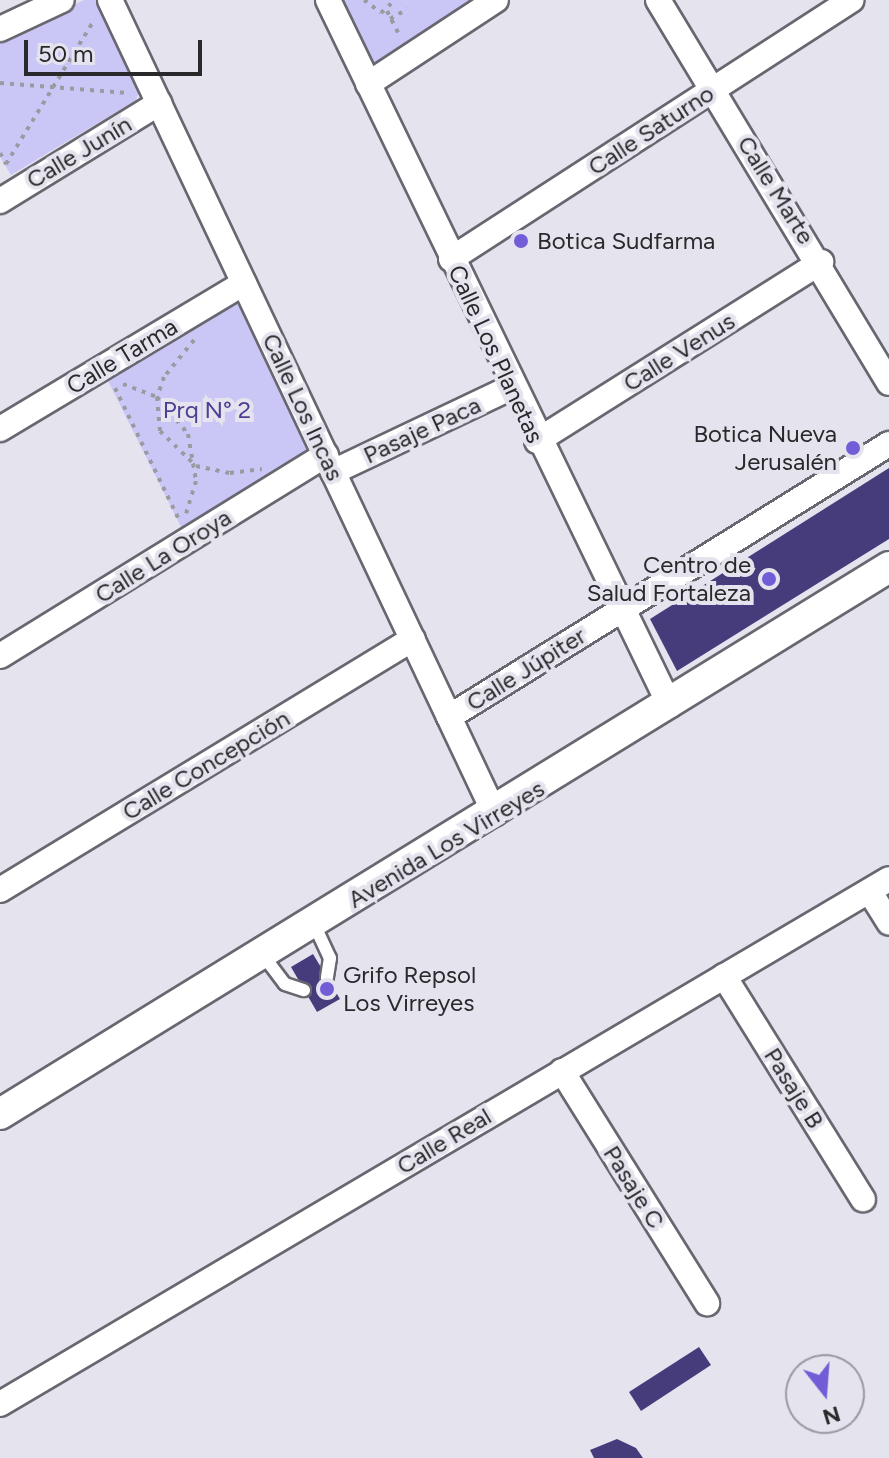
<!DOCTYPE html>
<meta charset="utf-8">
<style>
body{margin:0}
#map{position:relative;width:889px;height:1458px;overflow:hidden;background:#e5e4ee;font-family:Figtree,sans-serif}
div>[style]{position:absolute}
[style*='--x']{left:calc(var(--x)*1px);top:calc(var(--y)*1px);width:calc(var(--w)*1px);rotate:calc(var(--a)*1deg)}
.green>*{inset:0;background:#cac7f7}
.building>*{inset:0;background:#463c7c}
.path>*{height:4px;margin-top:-2px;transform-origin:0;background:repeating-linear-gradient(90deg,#9a9aa1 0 4px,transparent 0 10px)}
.roads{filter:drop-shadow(2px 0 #686770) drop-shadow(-2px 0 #686770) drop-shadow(0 2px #686770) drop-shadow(0 -2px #686770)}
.service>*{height:12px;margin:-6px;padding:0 6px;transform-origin:6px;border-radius:6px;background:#fff}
.minor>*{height:24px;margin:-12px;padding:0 12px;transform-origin:12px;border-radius:12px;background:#fff}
.tertiary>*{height:30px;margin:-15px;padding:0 15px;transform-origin:15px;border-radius:15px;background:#fff}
.dots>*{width:22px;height:22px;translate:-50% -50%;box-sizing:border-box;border:4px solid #e5e4ee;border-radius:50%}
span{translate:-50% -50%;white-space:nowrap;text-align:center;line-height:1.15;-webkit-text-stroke:8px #e5e4ee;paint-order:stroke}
.street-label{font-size:24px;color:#29292c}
.poi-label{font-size:24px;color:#29292c}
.left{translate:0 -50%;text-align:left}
.right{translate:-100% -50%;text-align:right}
.park-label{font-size:24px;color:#4e3e93}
.north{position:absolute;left:785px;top:1354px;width:80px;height:80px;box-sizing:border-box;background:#e5e4ee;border:2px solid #9a99a0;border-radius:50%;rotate:163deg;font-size:22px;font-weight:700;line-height:32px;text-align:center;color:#29292c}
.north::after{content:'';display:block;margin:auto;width:28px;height:36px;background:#735dd7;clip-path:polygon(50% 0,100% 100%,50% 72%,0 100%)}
.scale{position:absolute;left:24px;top:40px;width:178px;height:36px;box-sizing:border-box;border:4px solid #29292c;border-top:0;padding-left:10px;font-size:24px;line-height:28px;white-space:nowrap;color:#29292c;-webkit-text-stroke:6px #e5e4ee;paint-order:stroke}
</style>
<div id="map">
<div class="green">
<i style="clip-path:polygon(84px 0,101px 0,140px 89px,136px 100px,11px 175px,0 157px,0 41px)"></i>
<i style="clip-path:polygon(343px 0,472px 0,373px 65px)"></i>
<i style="clip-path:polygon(238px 298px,312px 453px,184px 533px,106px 377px)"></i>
</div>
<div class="building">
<i style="clip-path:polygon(889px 468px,889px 539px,677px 671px,650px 619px)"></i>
<i style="clip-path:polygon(313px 954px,340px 999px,317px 1012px,291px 967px)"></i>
<i style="clip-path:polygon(699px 1347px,711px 1365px,641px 1411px,629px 1392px)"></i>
<i style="clip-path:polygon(617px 1439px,636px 1448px,643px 1458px,594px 1458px,590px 1450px)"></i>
</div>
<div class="path">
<i style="--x:364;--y:0;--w:21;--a:37"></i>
<i style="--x:381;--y:13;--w:19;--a:-43"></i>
<i style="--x:387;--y:11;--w:27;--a:63"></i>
<i style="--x:390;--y:19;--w:20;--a:-30"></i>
<i style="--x:0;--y:83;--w:128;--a:4.5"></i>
<i style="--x:0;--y:153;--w:13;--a:61"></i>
<i style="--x:6;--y:164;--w:170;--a:-58.5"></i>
<i style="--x:194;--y:340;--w:48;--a:129"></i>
<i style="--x:164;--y:377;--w:21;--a:109"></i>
<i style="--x:157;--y:397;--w:34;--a:85"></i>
<i style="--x:160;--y:431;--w:50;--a:44.2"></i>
<i style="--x:196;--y:466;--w:35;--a:12"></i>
<i style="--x:230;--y:473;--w:32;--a:-7"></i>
<i style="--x:123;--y:384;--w:36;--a:21"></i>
<i style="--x:157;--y:397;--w:48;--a:50"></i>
<i style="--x:188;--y:434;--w:48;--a:80.3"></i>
<i style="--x:196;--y:481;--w:34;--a:107"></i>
<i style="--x:115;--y:388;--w:147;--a:64.1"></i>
</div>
<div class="roads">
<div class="service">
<i style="--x:314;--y:924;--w:38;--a:65"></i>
<i style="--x:330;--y:958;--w:20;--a:99"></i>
<i style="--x:263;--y:955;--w:36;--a:53"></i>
<i style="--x:285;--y:984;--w:20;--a:18"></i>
</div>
<div class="minor">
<i style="--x:110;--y:0;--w:900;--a:64.69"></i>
<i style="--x:328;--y:0;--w:784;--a:64.15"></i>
<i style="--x:658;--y:0;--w:447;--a:58.9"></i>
<i style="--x:0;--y:29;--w:68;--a:-25.1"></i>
<i style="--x:368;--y:84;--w:153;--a:-33.3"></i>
<i style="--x:0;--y:201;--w:187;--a:-31.6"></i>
<i style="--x:451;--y:259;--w:477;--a:-32.9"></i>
<i style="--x:0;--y:429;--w:284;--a:-30.9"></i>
<i style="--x:537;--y:441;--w:336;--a:-32.2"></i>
<i style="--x:333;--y:472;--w:198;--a:-25.4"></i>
<i style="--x:0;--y:656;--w:383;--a:-31.7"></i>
<i style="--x:449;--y:717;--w:518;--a:-31.82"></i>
<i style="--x:0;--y:890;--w:483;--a:-31.3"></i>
<i style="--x:870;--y:892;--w:36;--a:58"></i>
<i style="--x:724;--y:976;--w:263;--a:58.1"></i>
<i style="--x:562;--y:1071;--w:274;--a:58"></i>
<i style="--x:0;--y:1404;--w:1032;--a:-30.56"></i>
</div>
<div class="tertiary">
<i style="--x:0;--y:1114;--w:1044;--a:-31.6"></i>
</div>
</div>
<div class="dots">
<i style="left:521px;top:241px;background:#735dd7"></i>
<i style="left:853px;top:448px;background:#735dd7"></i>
<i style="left:769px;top:579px;background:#735dd7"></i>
<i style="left:327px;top:989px;background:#735dd7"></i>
</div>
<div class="street-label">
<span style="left:651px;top:130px;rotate:-33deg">Calle Saturno</span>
<span style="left:79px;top:152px;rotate:-31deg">Calle Junín</span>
<span style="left:776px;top:190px;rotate:58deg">Calle Marte</span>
<span style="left:679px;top:352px;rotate:-32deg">Calle Venus</span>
<span style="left:496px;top:354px;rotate:65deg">Calle Los Planetas</span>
<span style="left:122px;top:356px;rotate:-31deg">Calle Tarma</span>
<span style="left:303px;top:407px;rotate:65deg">Calle Los Incas</span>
<span style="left:422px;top:430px;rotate:-25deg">Pasaje Paca</span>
<span style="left:163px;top:556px;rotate:-32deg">Calle La Oroya</span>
<span style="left:526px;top:669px;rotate:-32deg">Calle Júpiter</span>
<span style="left:206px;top:765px;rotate:-31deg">Calle Concepción</span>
<span style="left:446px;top:844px;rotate:-31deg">Avenida Los Virreyes</span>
<span style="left:794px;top:1088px;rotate:58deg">Pasaje B</span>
<span style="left:444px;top:1141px;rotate:-31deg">Calle Real</span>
<span style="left:634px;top:1187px;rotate:58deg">Pasaje C</span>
</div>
<div class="poi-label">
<span class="left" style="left:537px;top:241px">Botica Sudfarma</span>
<span class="right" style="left:837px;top:448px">Botica Nueva<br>Jerusalén</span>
<span class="right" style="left:751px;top:579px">Centro de<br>Salud Fortaleza</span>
<span class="left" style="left:343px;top:989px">Grifo Repsol<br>Los Virreyes</span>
</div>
<div class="park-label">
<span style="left:207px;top:410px">Prq N° 2</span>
</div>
<div class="north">N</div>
<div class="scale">50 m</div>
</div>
